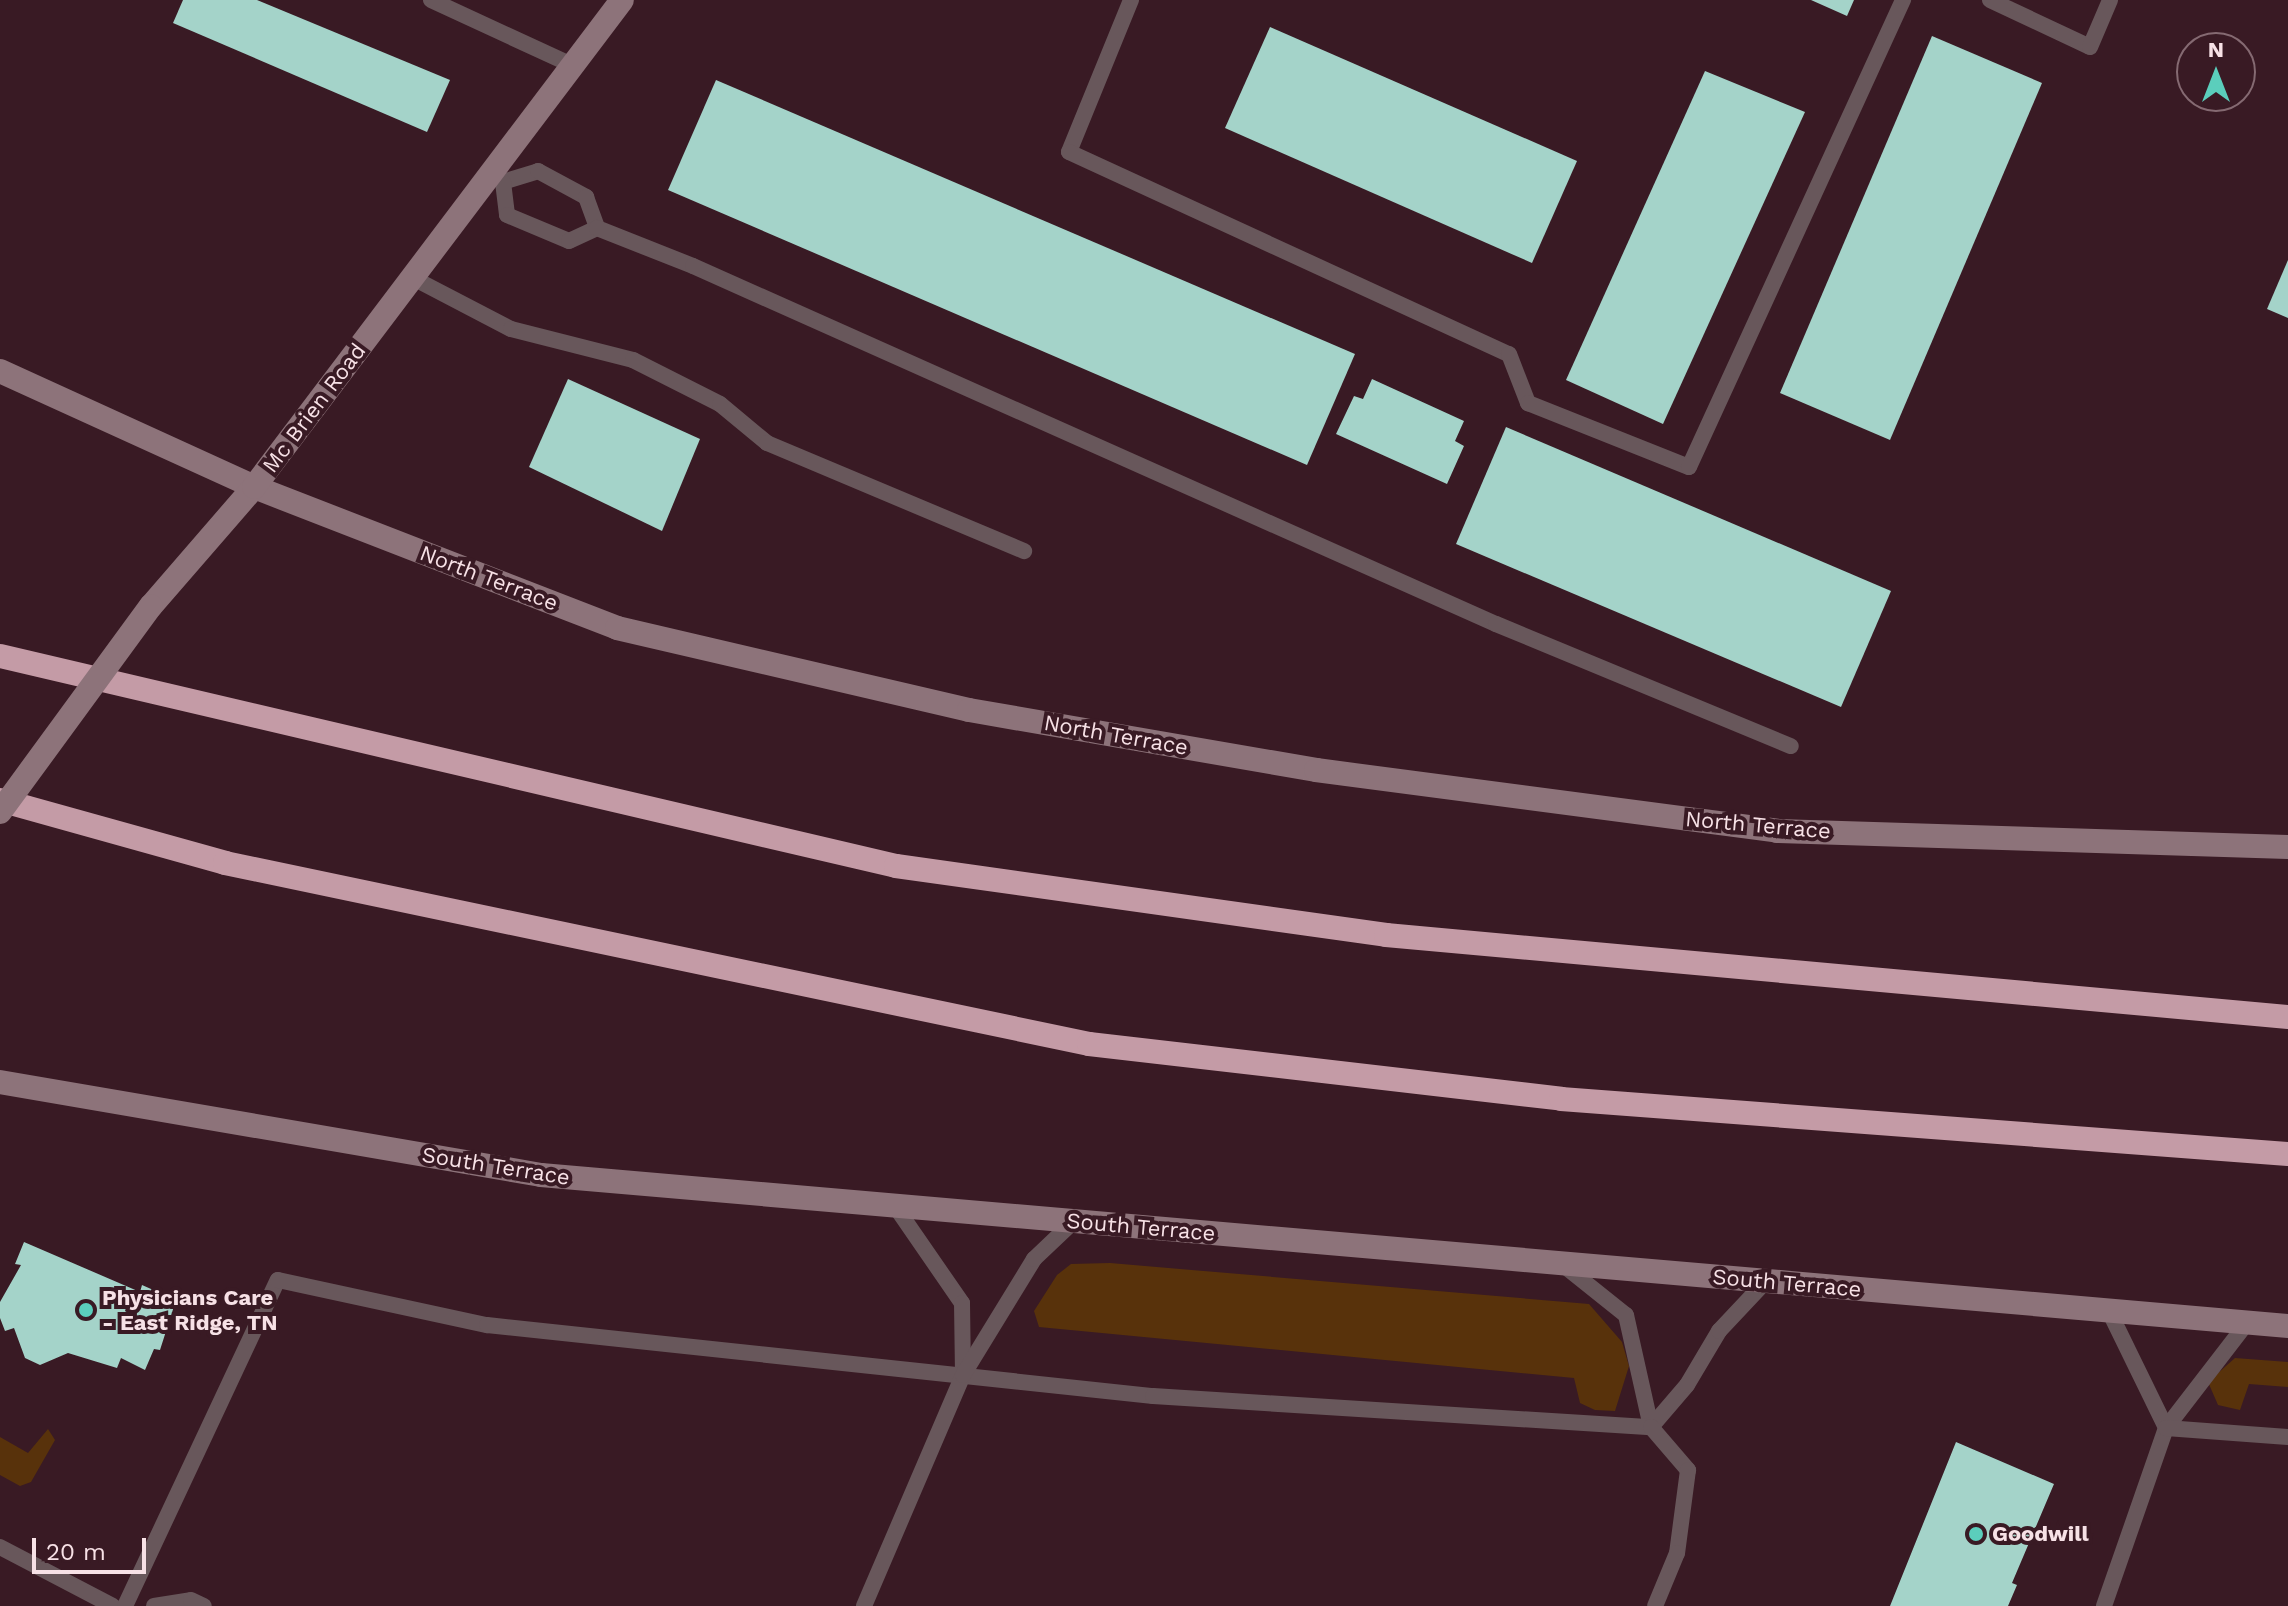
<!DOCTYPE html>
<style>
body{margin:0}
#map{position:relative;width:2288px;height:1606px;overflow:hidden;background:#391a24;font-family:"Work Sans",sans-serif}
div>[style]{position:absolute}
[style*='--x']{left:calc(var(--x)*1px);top:calc(var(--y)*1px);width:calc(var(--w)*1px);rotate:calc(var(--a)*1deg)}
.green>*{inset:0;background:#58320b}
.building>*{inset:0;background:#a4d3c9}
.lane>*{height:16px;margin:-8px;padding:0 8px;transform-origin:8px;border-radius:8px;background:#68575b}
.secondary>*{height:24px;margin:-12px;padding:0 12px;transform-origin:12px;border-radius:12px;background:#8d737a}
.highway>*{height:24px;margin:-12px;padding:0 12px;transform-origin:12px;border-radius:12px;background:#c49ba6}
.secondary-bridge>*{height:24px;margin:-12px;padding:0 12px;transform-origin:12px;border-radius:12px;background:#8d737a}
.dots>*{width:22px;height:22px;translate:-50% -50%;box-sizing:border-box;border:4px solid #391a24;border-radius:50%}
span{translate:-50% -50%;white-space:nowrap;text-align:center;line-height:1.15;-webkit-text-stroke:8px #391a24;paint-order:stroke}
.street-label{font-size:22px;color:#f7e1e6}
.poi-label{font-size:22px;color:#f7e1e6;font-weight:700}
.left{translate:0 -50%;text-align:left}
.north{position:absolute;left:2176px;top:32px;width:80px;height:80px;box-sizing:border-box;background:#391a24;border:2px solid #856a72;border-radius:50%;rotate:0deg;font-size:22px;font-weight:700;line-height:32px;text-align:center;color:#f7e1e6}
.north::after{content:'';display:block;margin:auto;width:28px;height:36px;background:#5bcebc;clip-path:polygon(50% 0,100% 100%,50% 72%,0 100%)}
.scale{position:absolute;left:32px;top:1538px;width:114px;height:36px;box-sizing:border-box;border:4px solid #f7e1e6;border-top:0;padding-left:10px;font-size:24px;line-height:28px;white-space:nowrap;color:#f7e1e6;-webkit-text-stroke:6px #391a24;paint-order:stroke}
</style>
<div id="map">
<div class="green">
<i style="clip-path:polygon(1110px 1263px,1589px 1304px,1622px 1342px,1629px 1366px,1615px 1411px,1595px 1410px,1580px 1403px,1574px 1378px,1039px 1327px,1034px 1311px,1057px 1275px,1071px 1264px)"></i>
<i style="clip-path:polygon(2235px 1358px,2288px 1362px,2288px 1387px,2249px 1384px,2240px 1410px,2218px 1405px,2208px 1382px)"></i>
<i style="clip-path:polygon(48px 1429px,55px 1440px,31px 1482px,20px 1486px,0 1475px,0 1437px,28px 1453px)"></i>
</div>
<div class="building">
<i style="clip-path:polygon(183px 0,257px 0,450px 80px,427px 132px,173px 23px)"></i>
<i style="clip-path:polygon(1811px 0,1854px 0,1847px 16px)"></i>
<i style="clip-path:polygon(1270px 27px,1577px 161px,1532px 263px,1225px 128px)"></i>
<i style="clip-path:polygon(1932px 36px,2042px 83px,1890px 440px,1780px 393px)"></i>
<i style="clip-path:polygon(1705px 71px,1805px 112px,1663px 424px,1566px 380px)"></i>
<i style="clip-path:polygon(716px 80px,1355px 354px,1307px 465px,668px 190px)"></i>
<i style="clip-path:polygon(2288px 260px,2288px 318px,2267px 309px)"></i>
<i style="clip-path:polygon(568px 379px,700px 439px,662px 531px,529px 467px)"></i>
<i style="clip-path:polygon(1372px 379px,1464px 421px,1455px 441px,1464px 446px,1447px 484px,1336px 434px,1354px 396px,1363px 399px)"></i>
<i style="clip-path:polygon(1506px 427px,1891px 591px,1841px 707px,1456px 544px)"></i>
<i style="clip-path:polygon(24px 1242px,140px 1292px,142px 1285px,176px 1300px,160px 1350px,154px 1349px,145px 1370px,121px 1358px,117px 1368px,68px 1353px,40px 1365px,25px 1358px,14px 1328px,5px 1331px,0 1318px,0 1302px,21px 1265px,15px 1264px)"></i>
<i style="clip-path:polygon(1956px 1442px,2054px 1484px,2012px 1583px,2017px 1585px,2008px 1606px,1890px 1606px)"></i>
</div>
<div class="lane">
<i style="--x:431;--y:0;--w:157;--a:24.8"></i>
<i style="--x:1131;--y:0;--w:164;--a:112.2"></i>
<i style="--x:1069;--y:152;--w:484;--a:24.7"></i>
<i style="--x:1509;--y:354;--w:53;--a:68.8"></i>
<i style="--x:1528;--y:403;--w:173;--a:21.7"></i>
<i style="--x:1689;--y:467;--w:514;--a:-65.38"></i>
<i style="--x:1990;--y:0;--w:110;--a:25.2"></i>
<i style="--x:2090;--y:47;--w:51;--a:-66.9"></i>
<i style="--x:494;--y:177;--w:10;--a:29"></i>
<i style="--x:503;--y:182;--w:37;--a:-17"></i>
<i style="--x:538;--y:171;--w:55;--a:28.4"></i>
<i style="--x:586;--y:197;--w:33;--a:70"></i>
<i style="--x:503;--y:182;--w:33;--a:83"></i>
<i style="--x:507;--y:215;--w:67;--a:22.8"></i>
<i style="--x:569;--y:241;--w:31;--a:-25"></i>
<i style="--x:597;--y:228;--w:103;--a:21.6"></i>
<i style="--x:693;--y:266;--w:879;--a:24.03"></i>
<i style="--x:1496;--y:624;--w:319;--a:22.5"></i>
<i style="--x:413;--y:278;--w:110;--a:27.5"></i>
<i style="--x:511;--y:329;--w:126;--a:14.3"></i>
<i style="--x:633;--y:360;--w:97;--a:26.8"></i>
<i style="--x:720;--y:404;--w:61;--a:39.7"></i>
<i style="--x:767;--y:443;--w:279;--a:22.8"></i>
<i style="--x:895;--y:1206;--w:118;--a:55.4"></i>
<i style="--x:962;--y:1303;--w:72;--a:89.2"></i>
<i style="--x:1562;--y:1264;--w:82;--a:38.6"></i>
<i style="--x:1626;--y:1315;--w:115;--a:77.4"></i>
<i style="--x:2109;--y:1311;--w:130;--a:64"></i>
<i style="--x:2166;--y:1428;--w:133;--a:-52.4"></i>
<i style="--x:1651;--y:1427;--w:55;--a:-49.4"></i>
<i style="--x:1687;--y:1385;--w:63;--a:-59.3"></i>
<i style="--x:1719;--y:1331;--w:69;--a:-46.8"></i>
<i style="--x:0;--y:1547;--w:127;--a:27.6"></i>
<i style="--x:125;--y:1606;--w:360;--a:-64.9"></i>
<i style="--x:278;--y:1280;--w:214;--a:12.2"></i>
<i style="--x:487;--y:1325;--w:670;--a:6.09"></i>
<i style="--x:1153;--y:1396;--w:499;--a:3.6"></i>
<i style="--x:1651;--y:1427;--w:57;--a:49.3"></i>
<i style="--x:1688;--y:1470;--w:84;--a:97.5"></i>
<i style="--x:1677;--y:1553;--w:57;--a:112.5"></i>
<i style="--x:154;--y:1606;--w:37;--a:-9"></i>
<i style="--x:191;--y:1600;--w:14;--a:25"></i>
<i style="--x:864;--y:1606;--w:251;--a:-66.8"></i>
<i style="--x:963;--y:1375;--w:136;--a:-58.5"></i>
<i style="--x:1034;--y:1259;--w:55;--a:-43.5"></i>
<i style="--x:2104;--y:1606;--w:188;--a:-70.8"></i>
<i style="--x:2166;--y:1428;--w:122;--a:4.2"></i>
</div>
<div class="secondary">
<i style="--x:0;--y:371;--w:279;--a:24.5"></i>
<i style="--x:254;--y:487;--w:389;--a:21.2"></i>
<i style="--x:617;--y:628;--w:361;--a:13.1"></i>
<i style="--x:969;--y:710;--w:352;--a:9.8"></i>
<i style="--x:1316;--y:770;--w:465;--a:7.5"></i>
<i style="--x:1777;--y:831;--w:511;--a:1.79"></i>
<i style="--x:151;--y:606;--w:157;--a:-49.1"></i>
<i style="--x:254;--y:487;--w:610;--a:-52.92"></i>
<i style="--x:0;--y:1082;--w:549;--a:9.75"></i>
<i style="--x:541;--y:1175;--w:1754;--a:4.94"></i>
</div>
<div class="highway">
<i style="--x:0;--y:656;--w:920;--a:13.19"></i>
<i style="--x:896;--y:866;--w:495;--a:8"></i>
<i style="--x:1386;--y:935;--w:906;--a:5.19"></i>
<i style="--x:0;--y:800;--w:234;--a:15.6"></i>
<i style="--x:225;--y:863;--w:883;--a:11.83"></i>
<i style="--x:1089;--y:1044;--w:475;--a:6.6"></i>
<i style="--x:1561;--y:1099;--w:729;--a:4.33"></i>
</div>
<div class="secondary-bridge">
<i style="--x:0;--y:812;--w:255;--a:-53.8"></i>
</div>
<div class="dots">
<i style="left:86px;top:1310px;background:#5bcebc"></i>
<i style="left:1976px;top:1534px;background:#5bcebc"></i>
</div>
<div class="street-label">
<span style="left:314px;top:408px;rotate:-53deg">Mc Brien Road</span>
<span style="left:489px;top:578px;rotate:21deg">North Terrace</span>
<span style="left:1116px;top:735px;rotate:10deg">North Terrace</span>
<span style="left:1758px;top:825px;rotate:5deg">North Terrace</span>
<span style="left:496px;top:1166px;rotate:9deg">South Terrace</span>
<span style="left:1141px;top:1227px;rotate:5deg">South Terrace</span>
<span style="left:1787px;top:1283px;rotate:5deg">South Terrace</span>
</div>
<div class="poi-label">
<span class="left" style="left:102px;top:1310px">Physicians Care<br>- East Ridge, TN</span>
<span class="left" style="left:1992px;top:1534px">Goodwill</span>
</div>
<div class="north">N</div>
<div class="scale">20 m</div>
</div>
